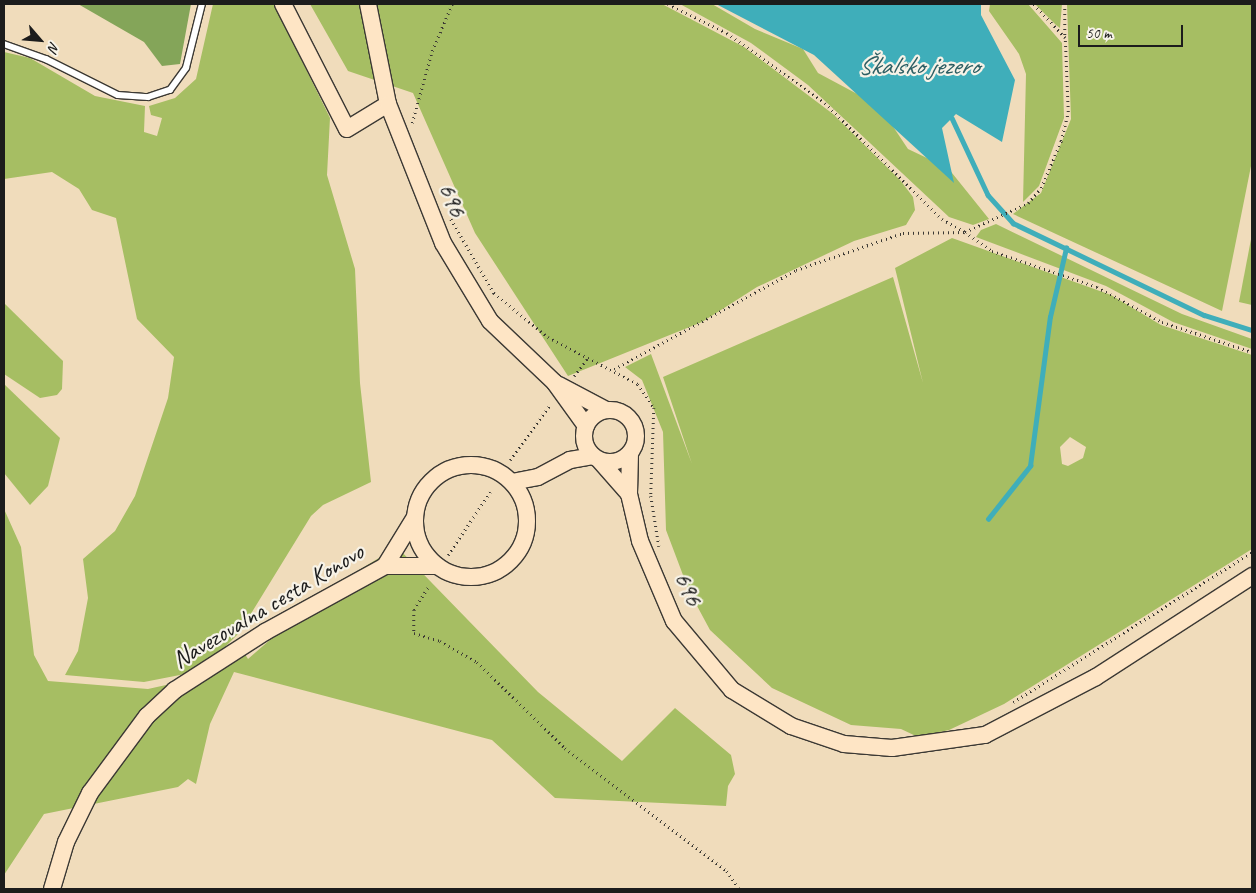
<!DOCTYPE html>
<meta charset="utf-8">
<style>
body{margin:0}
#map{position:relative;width:1256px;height:893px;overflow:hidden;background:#f0dcbb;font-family:Caveat,sans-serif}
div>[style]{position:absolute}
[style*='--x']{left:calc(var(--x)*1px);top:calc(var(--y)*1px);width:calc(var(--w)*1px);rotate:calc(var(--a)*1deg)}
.green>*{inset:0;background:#a6be63}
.forest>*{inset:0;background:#84a559}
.water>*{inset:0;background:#3faeba}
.stream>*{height:4.5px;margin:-2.25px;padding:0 2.25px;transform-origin:2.25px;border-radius:2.25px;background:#3faeba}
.path>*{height:2.5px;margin-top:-1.25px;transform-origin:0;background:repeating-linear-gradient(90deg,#3c3934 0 1px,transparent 0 5px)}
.roads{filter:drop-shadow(1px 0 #3c3934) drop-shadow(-1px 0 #3c3934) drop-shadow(0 1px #3c3934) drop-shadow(0 -1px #3c3934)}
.lane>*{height:5.5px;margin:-2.75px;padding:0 2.75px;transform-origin:2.75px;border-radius:2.75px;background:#fff}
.secondary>*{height:16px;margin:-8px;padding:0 8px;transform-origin:8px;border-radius:8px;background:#fee5c5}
.secondary>.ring{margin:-8px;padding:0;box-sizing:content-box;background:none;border:16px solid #fee5c5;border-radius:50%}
span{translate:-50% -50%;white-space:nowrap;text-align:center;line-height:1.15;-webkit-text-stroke:4.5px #f7f3e8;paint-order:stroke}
.street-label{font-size:25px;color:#1c1c1c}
.water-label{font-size:26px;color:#2c5e63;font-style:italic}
.frame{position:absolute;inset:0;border:5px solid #1c1c1c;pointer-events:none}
.north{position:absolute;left:15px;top:15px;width:50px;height:50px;-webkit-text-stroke:4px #f7f3e8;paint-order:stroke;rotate:117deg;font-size:14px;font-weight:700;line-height:20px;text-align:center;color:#1c1c1c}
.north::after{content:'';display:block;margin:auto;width:18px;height:22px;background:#1c1c1c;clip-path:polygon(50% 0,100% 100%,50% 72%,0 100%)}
.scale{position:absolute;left:1078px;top:25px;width:105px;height:22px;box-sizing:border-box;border:2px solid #1c1c1c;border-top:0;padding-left:6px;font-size:15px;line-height:18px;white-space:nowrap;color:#1c1c1c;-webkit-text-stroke:4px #f7f3e8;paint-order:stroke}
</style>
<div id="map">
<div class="green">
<i style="clip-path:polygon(213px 4px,274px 4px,330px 118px,327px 175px,355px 269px,360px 383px,371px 482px,323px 505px,311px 516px,239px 633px,210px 662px,185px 674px,144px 682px,65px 675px,78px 651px,88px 598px,83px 559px,115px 531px,135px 496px,168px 398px,174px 357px,137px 319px,116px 218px,92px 210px,79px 189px,52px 172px,4px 179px,4px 52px,30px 58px,95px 96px,145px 106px,144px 132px,157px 136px,162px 118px,151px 115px,149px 106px,175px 98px,196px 79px)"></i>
<i style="clip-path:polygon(310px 4px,662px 4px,744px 47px,833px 114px,900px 180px,913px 197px,915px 210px,906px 225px,854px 241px,757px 287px,702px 322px,568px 376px,475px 233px,413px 93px,348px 71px)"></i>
<i style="clip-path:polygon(680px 4px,712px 4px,755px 29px,803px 49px,818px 73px,861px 96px,892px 125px,908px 149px,948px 168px,989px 219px,973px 225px,949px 217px,808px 85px,751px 43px)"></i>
<i style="clip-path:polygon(990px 4px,1028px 4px,1062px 43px,1064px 118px,1039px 186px,1023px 202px,1026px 74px,1019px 54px,989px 11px)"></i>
<i style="clip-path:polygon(1035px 4px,1062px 4px,1060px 28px,1056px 25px)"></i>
<i style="clip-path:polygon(1067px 4px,1252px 4px,1252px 161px,1222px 311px,1013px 214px,1041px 193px,1071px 119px)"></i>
<i style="clip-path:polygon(996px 224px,1182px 314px,1252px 339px,1252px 349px,1173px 322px,1106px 286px,976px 237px,981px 230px)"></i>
<i style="clip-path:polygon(1252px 234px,1252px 305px,1239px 302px)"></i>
<i style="clip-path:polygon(evenodd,952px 238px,1111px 295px,1161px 325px,1252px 355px,1252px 549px,1004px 704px,949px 730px,918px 737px,901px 729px,851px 725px,772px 688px,710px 630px,689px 591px,666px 530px,663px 432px,642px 380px,625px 367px,651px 354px,692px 464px,663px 377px,893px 277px,923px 383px,895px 268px,952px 238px,1070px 437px,1086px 447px,1083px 458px,1068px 466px,1062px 464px,1060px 447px,1070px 437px)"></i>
<i style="clip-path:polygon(4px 303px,63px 361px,62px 389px,57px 395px,40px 398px,4px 374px)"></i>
<i style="clip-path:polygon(4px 384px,60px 438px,48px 486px,30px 505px,4px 473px)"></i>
<i style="clip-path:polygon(4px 509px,21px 547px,34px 655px,48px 681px,148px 689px,184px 681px,238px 643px,248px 659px,331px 587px,397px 547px,538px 692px,622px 761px,675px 708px,731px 755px,735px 774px,728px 786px,726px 806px,555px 798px,492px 740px,234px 672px,210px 724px,196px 784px,188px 779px,178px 787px,44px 814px,4px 875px)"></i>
</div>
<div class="forest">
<i style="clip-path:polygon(78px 4px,191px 4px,180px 64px,162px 66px,144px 42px)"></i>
</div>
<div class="water">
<i style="clip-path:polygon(716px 4px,981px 4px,981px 15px,1015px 80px,1002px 142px,956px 114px,942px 128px,954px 183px,814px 55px)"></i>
</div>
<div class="stream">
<i style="--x:952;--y:118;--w:85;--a:64.9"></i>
<i style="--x:988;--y:195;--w:38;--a:48"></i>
<i style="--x:1013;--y:223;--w:212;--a:25.7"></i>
<i style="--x:1204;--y:315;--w:50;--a:17.4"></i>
<i style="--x:988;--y:519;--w:68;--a:-51.6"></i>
<i style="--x:1030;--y:466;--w:150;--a:-82.4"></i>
<i style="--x:1050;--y:317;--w:71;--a:-76.9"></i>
</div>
<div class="path">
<i style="--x:668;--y:4;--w:66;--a:26.2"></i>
<i style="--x:727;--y:33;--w:120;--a:35.5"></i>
<i style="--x:825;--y:103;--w:165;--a:44.8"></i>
<i style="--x:942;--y:219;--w:26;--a:29"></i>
<i style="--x:965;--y:232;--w:69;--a:-24.7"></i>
<i style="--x:1028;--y:203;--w:20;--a:-49"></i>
<i style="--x:1041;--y:188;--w:51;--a:-66.9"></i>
<i style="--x:1061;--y:141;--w:30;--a:-76"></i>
<i style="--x:1068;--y:112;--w:74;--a:-92.3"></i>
<i style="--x:1065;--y:38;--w:47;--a:-133.3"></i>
<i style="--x:1065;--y:4;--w:33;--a:90"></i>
<i style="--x:412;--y:123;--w:75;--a:-74.5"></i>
<i style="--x:432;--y:51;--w:51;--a:-66.9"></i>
<i style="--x:451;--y:219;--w:86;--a:59.8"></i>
<i style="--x:494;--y:293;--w:70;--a:39.2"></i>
<i style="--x:548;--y:337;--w:102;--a:27.6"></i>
<i style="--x:638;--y:384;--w:29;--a:56"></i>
<i style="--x:654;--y:408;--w:88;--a:92"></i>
<i style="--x:651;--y:496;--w:51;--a:80.9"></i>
<i style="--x:614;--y:369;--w:207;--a:-28.5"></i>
<i style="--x:796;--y:270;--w:113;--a:-19.1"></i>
<i style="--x:903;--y:233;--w:62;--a:-0.9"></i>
<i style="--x:965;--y:232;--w:33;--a:35"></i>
<i style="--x:992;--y:251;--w:111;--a:18.9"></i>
<i style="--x:1097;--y:287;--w:74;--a:28.3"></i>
<i style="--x:1162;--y:322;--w:95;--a:18.4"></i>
<i style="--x:574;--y:376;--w:24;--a:-52"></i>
<i style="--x:510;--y:460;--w:68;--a:-54"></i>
<i style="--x:448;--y:555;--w:76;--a:-56.3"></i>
<i style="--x:428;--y:588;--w:26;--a:122"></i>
<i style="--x:414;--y:610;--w:23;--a:90"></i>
<i style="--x:414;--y:633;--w:27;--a:17"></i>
<i style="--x:440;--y:641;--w:43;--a:29.6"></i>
<i style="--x:477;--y:662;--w:123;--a:44.3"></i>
<i style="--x:565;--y:748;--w:203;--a:37.2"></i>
<i style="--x:727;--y:871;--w:22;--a:56"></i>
<i style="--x:1013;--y:702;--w:282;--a:-32.1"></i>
</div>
<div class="roads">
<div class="lane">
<i style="--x:4;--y:44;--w:45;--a:19.7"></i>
<i style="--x:46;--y:59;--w:80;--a:26.6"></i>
<i style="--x:118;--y:95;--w:30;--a:4"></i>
<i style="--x:148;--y:97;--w:23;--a:-18"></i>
<i style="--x:170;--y:90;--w:27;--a:-54"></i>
<i style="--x:186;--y:68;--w:66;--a:-76"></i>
</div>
<div class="secondary">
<i style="--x:283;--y:4;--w:140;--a:62.9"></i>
<i style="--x:347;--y:129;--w:48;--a:-31.4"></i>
<i style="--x:368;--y:4;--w:102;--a:78.7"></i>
<i style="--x:388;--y:104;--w:149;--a:68.4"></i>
<i style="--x:443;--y:243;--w:91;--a:58.9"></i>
<i style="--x:490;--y:321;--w:90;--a:43.6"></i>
<i style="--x:555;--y:383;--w:53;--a:54.2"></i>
<i style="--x:559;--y:385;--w:53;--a:28"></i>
<i class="ring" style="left:584px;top:410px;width:36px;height:36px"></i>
<i style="--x:630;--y:453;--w:41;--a:91.4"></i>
<i style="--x:629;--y:494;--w:48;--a:76.8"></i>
<i style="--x:640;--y:541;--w:87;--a:67"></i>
<i style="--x:674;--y:621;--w:90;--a:50"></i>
<i style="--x:732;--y:690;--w:69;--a:31.4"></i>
<i style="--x:791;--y:726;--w:56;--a:18.8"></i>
<i style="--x:844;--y:744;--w:48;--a:4.8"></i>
<i style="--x:892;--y:748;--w:94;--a:-8"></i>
<i style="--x:985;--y:735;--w:125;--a:-27.6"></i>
<i style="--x:1096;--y:677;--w:186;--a:-32.9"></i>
<i style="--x:600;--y:461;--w:44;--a:48.7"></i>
<i class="ring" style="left:415px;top:465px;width:96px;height:96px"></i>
<i style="--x:512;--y:482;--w:26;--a:-11"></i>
<i style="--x:538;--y:477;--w:36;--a:-28"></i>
<i style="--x:570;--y:460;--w:23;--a:-10"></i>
<i style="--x:385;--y:566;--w:52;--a:0"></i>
<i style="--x:52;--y:889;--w:49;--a:-73.4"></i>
<i style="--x:66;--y:842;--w:55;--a:-63.9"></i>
<i style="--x:90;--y:793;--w:96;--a:-53.5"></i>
<i style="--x:147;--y:716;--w:38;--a:-43"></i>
<i style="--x:175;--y:690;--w:107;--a:-32.8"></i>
<i style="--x:265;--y:632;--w:137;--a:-28.8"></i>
<i style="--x:385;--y:566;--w:57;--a:-58.5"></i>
</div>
</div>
<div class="street-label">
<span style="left:452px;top:200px;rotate:67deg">696</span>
<span style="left:688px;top:589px;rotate:65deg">696</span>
<span style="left:268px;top:606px;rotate:-31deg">Navezovalna cesta Konovo</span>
</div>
<div class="water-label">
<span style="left:918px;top:66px">Škalsko jezero</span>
</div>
<div class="frame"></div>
<div class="north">N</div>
<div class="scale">50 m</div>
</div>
